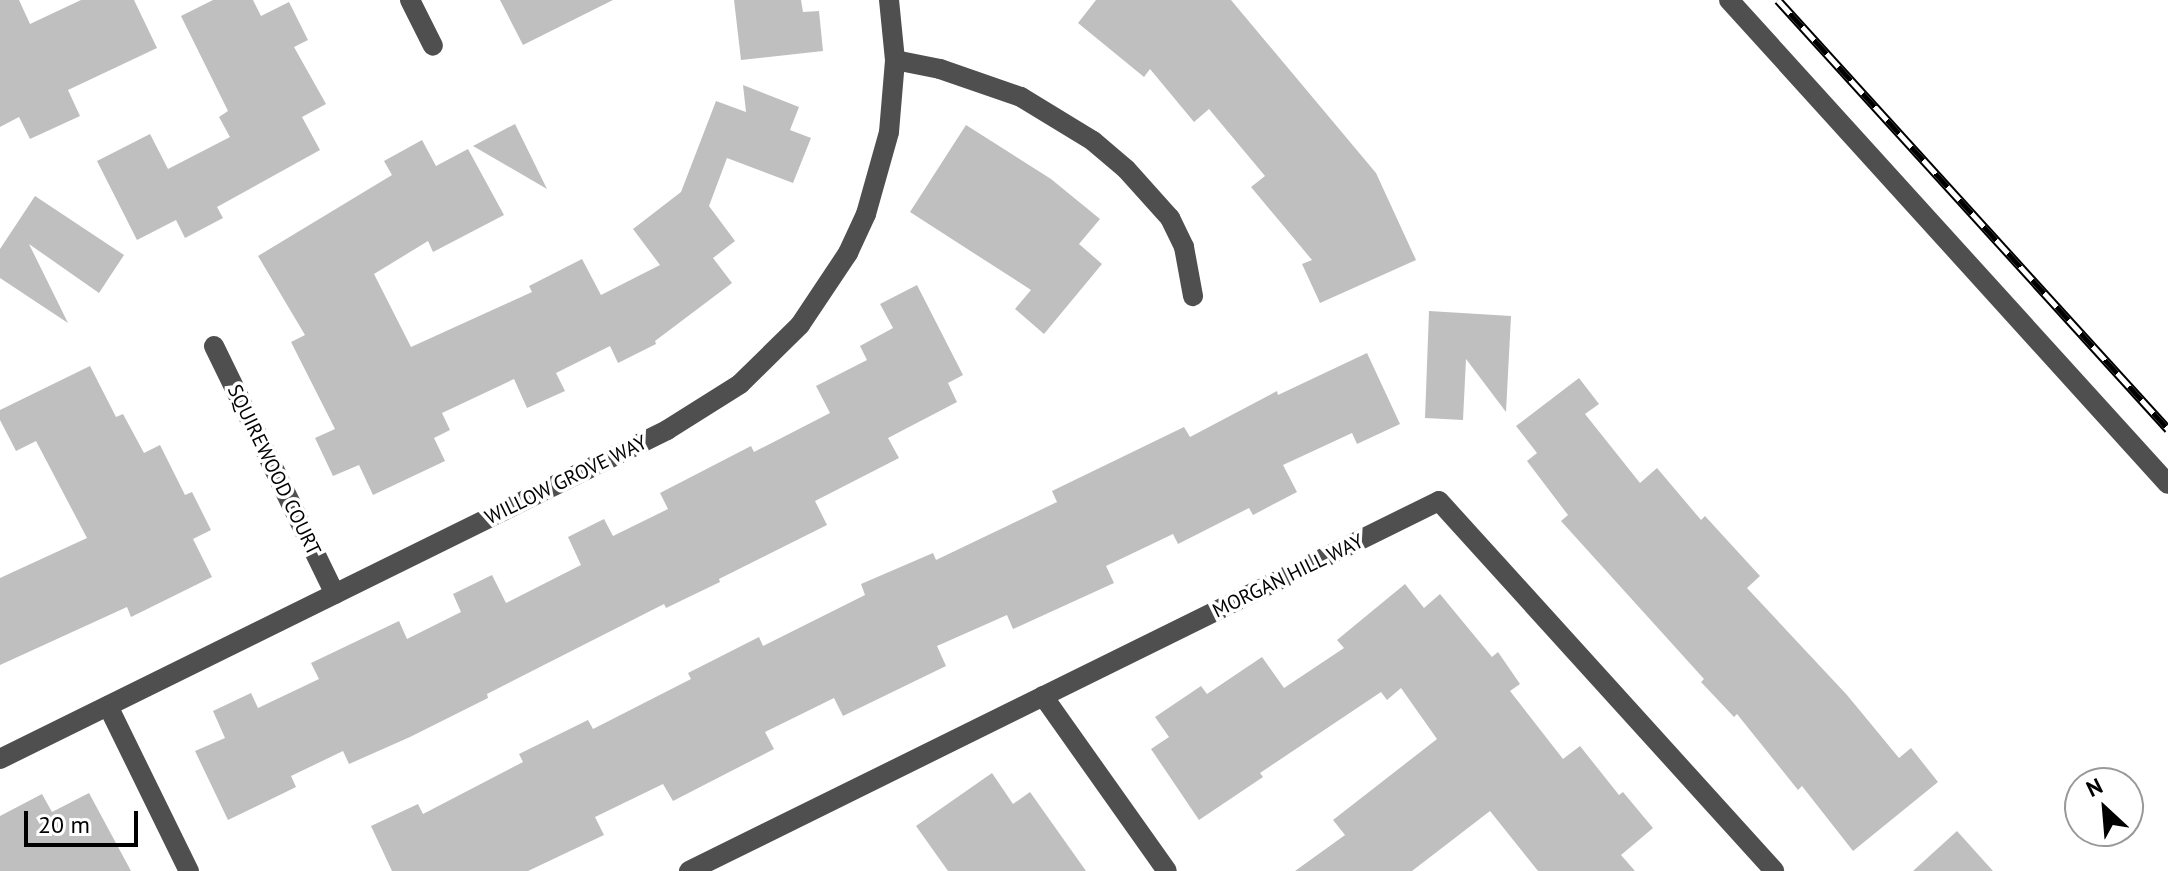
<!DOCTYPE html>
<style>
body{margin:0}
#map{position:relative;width:2168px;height:871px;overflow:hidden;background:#fff;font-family:"PT Sans",sans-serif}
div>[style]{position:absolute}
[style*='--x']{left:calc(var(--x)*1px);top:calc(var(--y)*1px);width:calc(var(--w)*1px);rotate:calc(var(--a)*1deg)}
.building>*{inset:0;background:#bfbfbf}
.minor>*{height:20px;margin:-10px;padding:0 10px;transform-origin:10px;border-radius:10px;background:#4f4f4f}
.rail>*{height:9px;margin-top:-4.5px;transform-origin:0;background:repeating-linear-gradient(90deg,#fff 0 18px,#000 0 36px);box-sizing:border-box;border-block:2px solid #000}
span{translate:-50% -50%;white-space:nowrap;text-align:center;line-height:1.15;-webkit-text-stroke:7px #fff;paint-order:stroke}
.street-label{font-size:20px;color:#000}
.north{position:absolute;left:2064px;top:767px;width:80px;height:80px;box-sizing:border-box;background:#fff;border:2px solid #999;border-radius:50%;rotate:334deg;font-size:22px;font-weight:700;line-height:32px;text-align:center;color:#000}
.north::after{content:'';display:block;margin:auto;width:28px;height:36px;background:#000;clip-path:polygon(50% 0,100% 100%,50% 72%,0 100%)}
.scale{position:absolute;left:24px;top:811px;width:114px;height:36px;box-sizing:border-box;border:4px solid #000;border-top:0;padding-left:10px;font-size:24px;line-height:28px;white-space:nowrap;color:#000;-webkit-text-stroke:6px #fff;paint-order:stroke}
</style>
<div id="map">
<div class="building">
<i style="clip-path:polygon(0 0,19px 0,30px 24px,81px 0,134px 0,157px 48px,68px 90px,80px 116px,30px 139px,19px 117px,0 127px)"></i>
<i style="clip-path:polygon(213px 0,253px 0,261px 16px,289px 2px,308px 40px,294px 47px,326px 104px,302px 117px,320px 150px,217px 207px,223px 218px,185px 238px,176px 220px,137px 240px,97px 161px,150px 134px,168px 169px,230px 137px,219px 117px,228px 111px,181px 16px)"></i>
<i style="clip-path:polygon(500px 0,613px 0,523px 45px)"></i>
<i style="clip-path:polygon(734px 0,801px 0,803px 12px,819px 11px,823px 51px,741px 60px)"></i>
<i style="clip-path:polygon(1096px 0,1231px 0,1376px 173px,1416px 260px,1320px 303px,1302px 264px,1312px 260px,1251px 187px,1265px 176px,1209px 109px,1194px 122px,1150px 69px,1144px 77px,1078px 23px)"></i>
<i style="clip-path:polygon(743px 85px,799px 107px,790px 130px,811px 138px,793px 183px,727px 158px,709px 206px,735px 241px,713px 258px,732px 283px,655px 341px,656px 344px,618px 363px,610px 346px,556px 373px,565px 391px,527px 408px,514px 379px,442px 413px,450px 430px,434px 438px,445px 461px,373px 495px,359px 465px,333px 476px,315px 438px,335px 429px,291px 342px,305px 335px,258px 256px,392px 175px,384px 161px,422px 140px,436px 166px,468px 149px,504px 215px,433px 252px,428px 241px,374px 274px,411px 347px,532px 292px,529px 286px,582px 259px,601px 295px,660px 265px,633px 229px,681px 192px,716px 101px,746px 112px)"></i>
<i style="clip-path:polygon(515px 124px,547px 189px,473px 146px)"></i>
<i style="clip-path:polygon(966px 125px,1051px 179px,1100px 219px,1079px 244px,1102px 264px,1044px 334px,1015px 309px,1031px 290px,910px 212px)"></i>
<i style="clip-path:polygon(35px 196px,124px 255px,99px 293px,29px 244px,68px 323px,0 278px,0 249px)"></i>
<i style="clip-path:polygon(917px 285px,963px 375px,948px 383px,957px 402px,888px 438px,899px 458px,815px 501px,827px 525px,719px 579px,720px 582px,666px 608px,664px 604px,487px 694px,488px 698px,410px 737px,349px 764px,343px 751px,291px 776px,296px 787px,228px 820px,195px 751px,225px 738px,213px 711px,251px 693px,258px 708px,319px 679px,311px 663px,399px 621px,407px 639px,461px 612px,453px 594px,492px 575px,506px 603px,581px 565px,568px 537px,604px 519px,613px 536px,668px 509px,660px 493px,751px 446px,754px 452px,830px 413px,816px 386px,867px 360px,860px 346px,893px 328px,880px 304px)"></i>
<i style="clip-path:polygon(1429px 311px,1511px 316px,1506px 412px,1466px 359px,1463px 420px,1425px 418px)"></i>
<i style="clip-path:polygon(1367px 353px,1400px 424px,1357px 444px,1352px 433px,1283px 465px,1297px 492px,1253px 515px,1249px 508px,1178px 544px,1173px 534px,1106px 566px,1114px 583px,1013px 629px,1007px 615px,937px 646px,946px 666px,843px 716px,834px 698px,765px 732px,774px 749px,673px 801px,663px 784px,595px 817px,604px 835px,528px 871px,392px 871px,371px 826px,418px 804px,423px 814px,523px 762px,519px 754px,588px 720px,593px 729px,691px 679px,688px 673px,759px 637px,763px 646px,865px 595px,861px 584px,933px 553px,936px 560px,1057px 502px,1052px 491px,1184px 427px,1190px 437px,1277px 391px,1278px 395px)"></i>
<i style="clip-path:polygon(90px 366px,116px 417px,123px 414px,144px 453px,160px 445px,185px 495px,192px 492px,211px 530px,193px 539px,212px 577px,131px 617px,127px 607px,0 665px,0 578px,87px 538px,36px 441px,16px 451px,0 420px,0 410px)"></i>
<i style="clip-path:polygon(1579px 378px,1599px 404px,1585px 414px,1640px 483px,1657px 468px,1701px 520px,1705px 516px,1760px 576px,1747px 588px,1847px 695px,1899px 758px,1911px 748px,1938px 782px,1853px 851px,1802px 786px,1798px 790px,1737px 714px,1734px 717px,1701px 682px,1704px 679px,1561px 521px,1568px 515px,1527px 461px,1537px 453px,1516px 426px)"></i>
<i style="clip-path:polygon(1405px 584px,1424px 608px,1440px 594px,1492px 657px,1498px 652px,1520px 684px,1510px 691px,1563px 759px,1580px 746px,1619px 795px,1623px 792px,1653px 828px,1621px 855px,1635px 871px,1538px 871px,1490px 811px,1412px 871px,1295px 871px,1345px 835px,1333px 820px,1437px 739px,1401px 688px,1387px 700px,1381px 692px,1260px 773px,1263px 777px,1199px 820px,1151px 749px,1169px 737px,1155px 717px,1201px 686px,1207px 694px,1262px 657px,1284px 688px,1344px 648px,1337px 640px)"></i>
<i style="clip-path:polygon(992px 773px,1013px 804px,1030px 792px,1086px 871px,948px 871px,916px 826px)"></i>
<i style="clip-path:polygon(89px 793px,131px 871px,0 871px,0 816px,42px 794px,52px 812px)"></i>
<i style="clip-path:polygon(1957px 831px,1993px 871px,1913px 871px)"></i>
</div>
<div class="minor">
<i style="--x:410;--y:0;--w:51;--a:63.4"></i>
<i style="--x:1729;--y:0;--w:653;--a:47.79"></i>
<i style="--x:895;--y:60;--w:46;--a:11.3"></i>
<i style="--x:940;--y:69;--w:86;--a:19.1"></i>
<i style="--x:1021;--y:97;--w:84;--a:31.4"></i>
<i style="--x:1093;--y:141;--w:43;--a:40.3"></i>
<i style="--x:1126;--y:169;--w:66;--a:48.1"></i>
<i style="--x:1170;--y:218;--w:32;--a:64"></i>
<i style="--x:1184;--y:247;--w:50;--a:79.6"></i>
<i style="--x:214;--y:346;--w:276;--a:64"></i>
<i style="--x:1043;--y:696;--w:214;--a:54.7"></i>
<i style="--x:108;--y:706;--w:184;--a:63.9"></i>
<i style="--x:0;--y:759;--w:744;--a:-26.25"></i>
<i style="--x:667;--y:430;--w:86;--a:-32.2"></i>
<i style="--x:740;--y:384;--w:84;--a:-44.5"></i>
<i style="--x:800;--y:325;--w:87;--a:-56.3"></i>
<i style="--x:848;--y:253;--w:43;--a:-65.2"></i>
<i style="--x:866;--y:214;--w:85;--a:-74.3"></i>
<i style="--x:889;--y:132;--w:72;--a:-85.2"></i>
<i style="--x:895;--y:60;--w:60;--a:-95.7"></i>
<i style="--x:689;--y:871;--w:836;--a:-26.26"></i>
<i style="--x:1439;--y:501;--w:499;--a:47.8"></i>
</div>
<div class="rail">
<i style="--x:1778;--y:0;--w:580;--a:47.73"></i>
</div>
<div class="street-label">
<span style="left:274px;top:470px;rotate:64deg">SQUIREWOOD COURT</span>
<span style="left:566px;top:480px;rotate:-26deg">WILLOW GROVE WAY</span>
<span style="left:1288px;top:576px;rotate:-26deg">MORGAN HILL WAY</span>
</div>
<div class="north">N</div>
<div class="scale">20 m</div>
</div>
